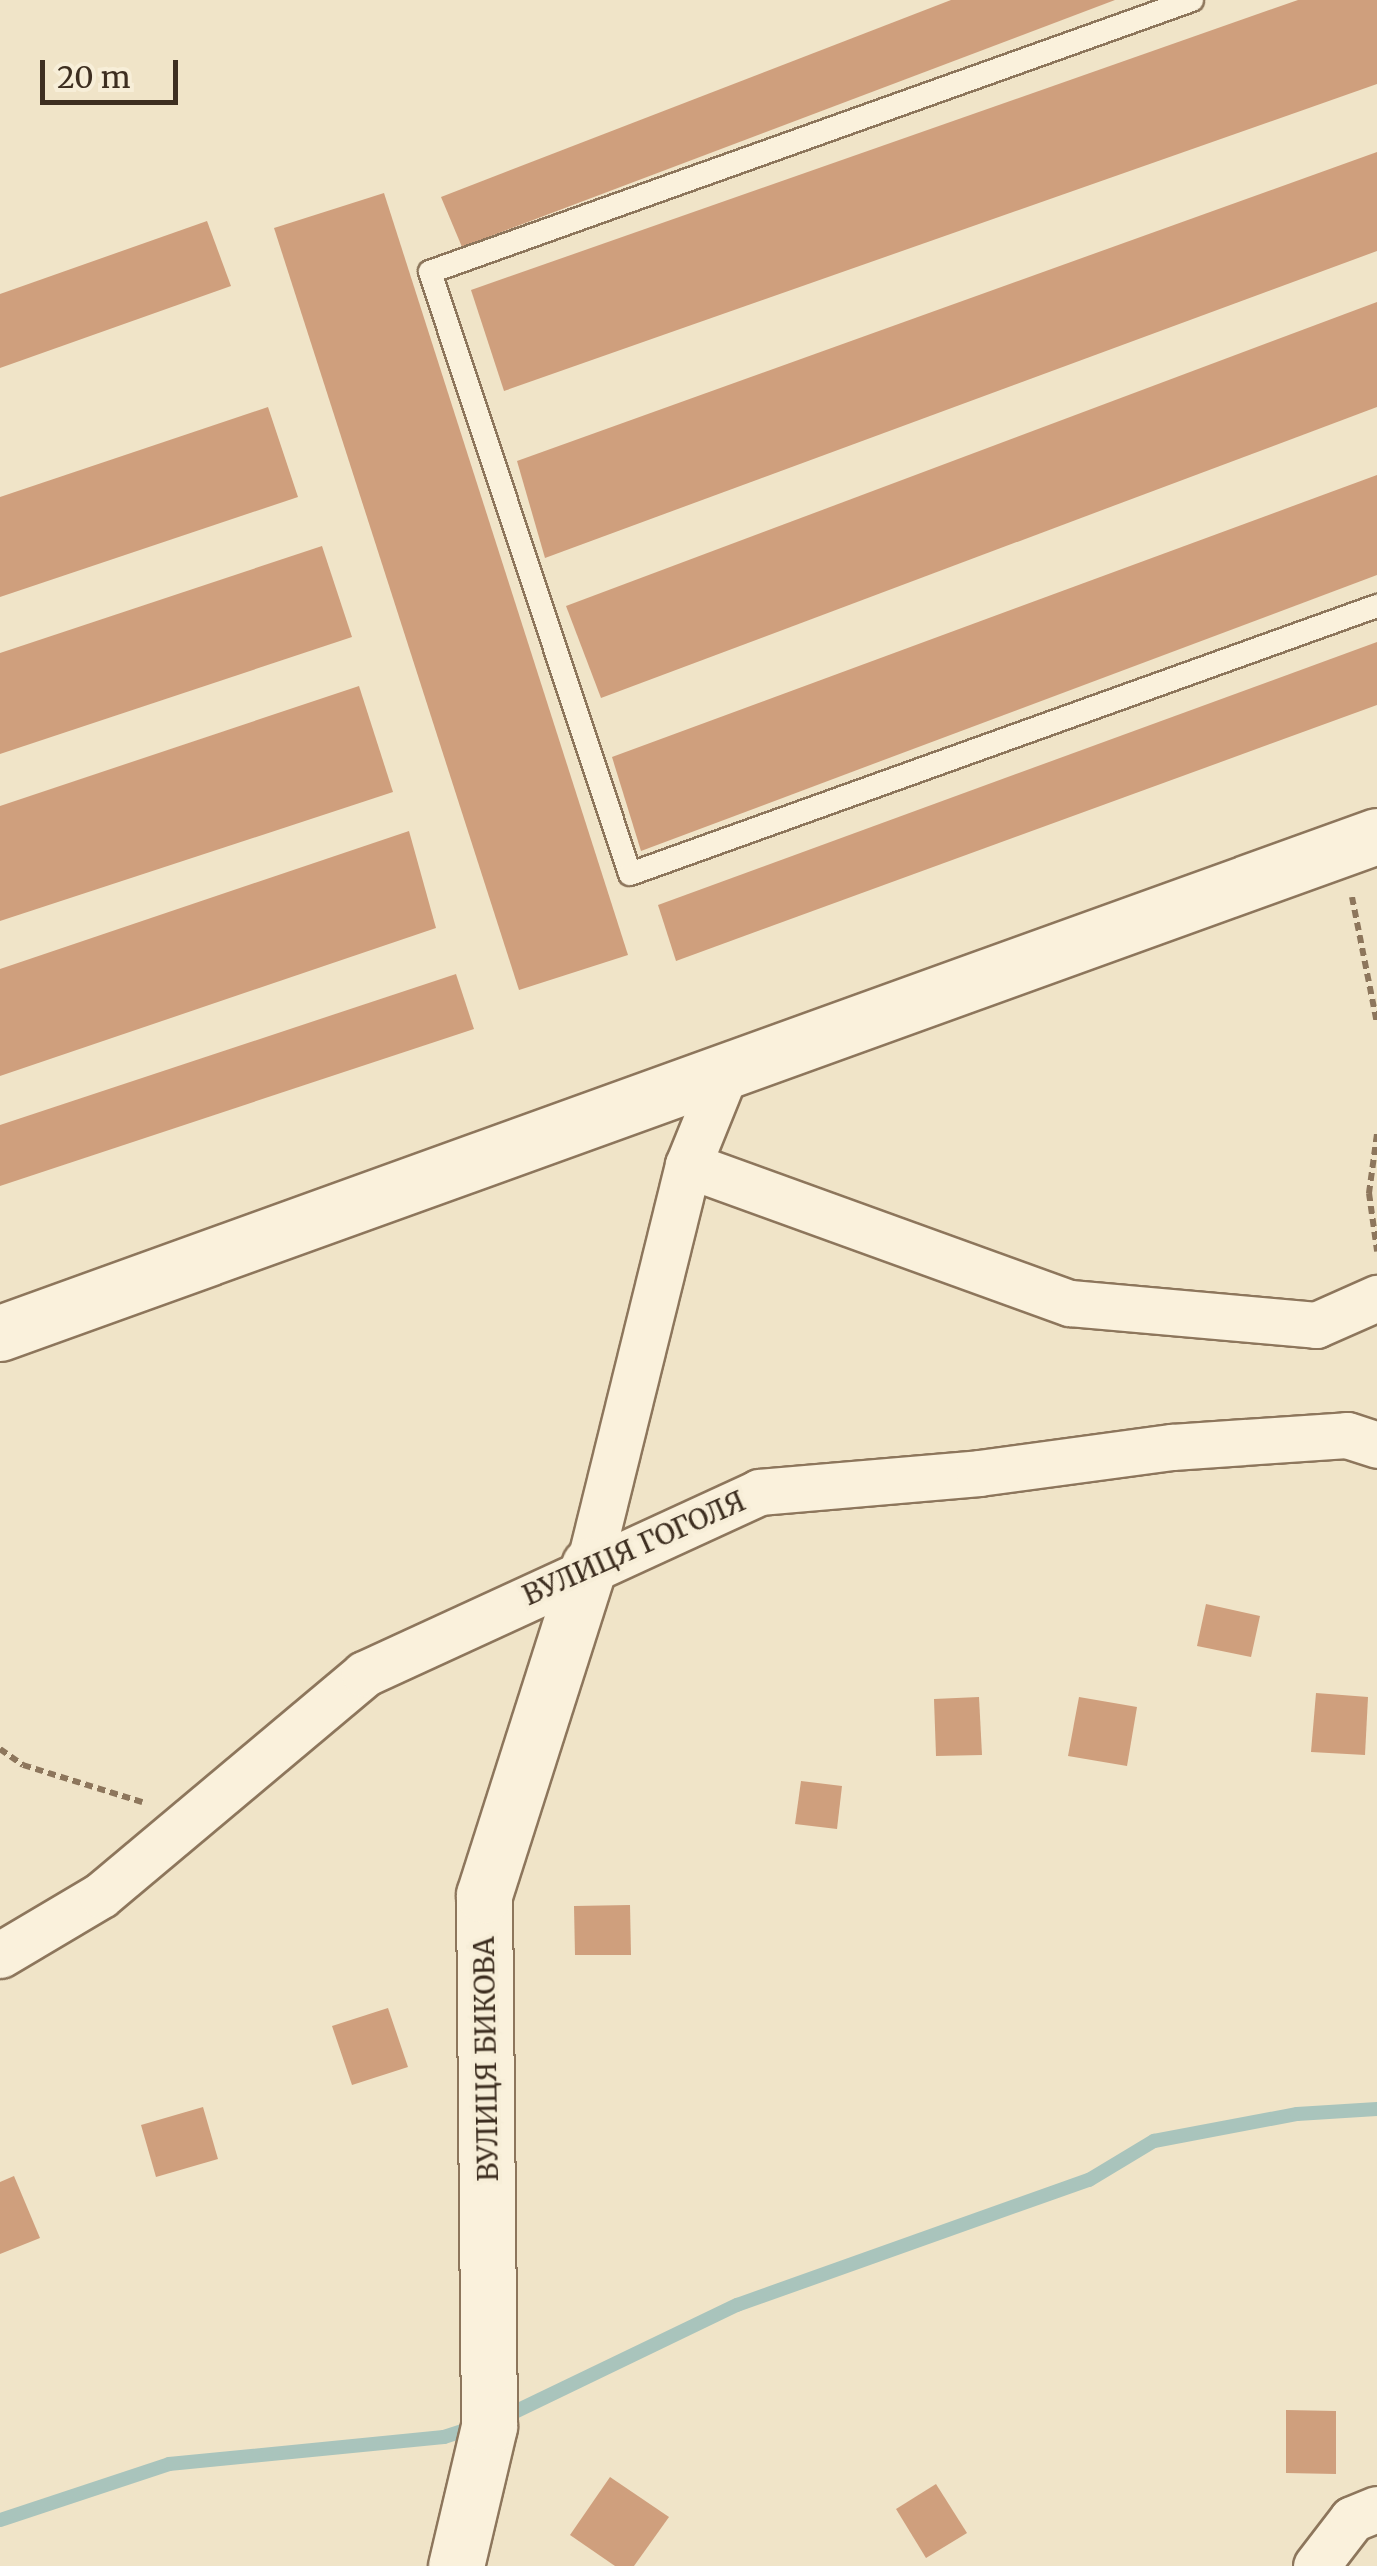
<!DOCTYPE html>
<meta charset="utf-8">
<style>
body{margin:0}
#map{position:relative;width:1377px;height:2566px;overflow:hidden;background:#f0e4c8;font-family:Merriweather,serif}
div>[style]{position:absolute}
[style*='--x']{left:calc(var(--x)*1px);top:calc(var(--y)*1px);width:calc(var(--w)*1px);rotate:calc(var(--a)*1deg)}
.stream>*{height:14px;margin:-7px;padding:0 7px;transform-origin:7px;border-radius:7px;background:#a9c4bc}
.building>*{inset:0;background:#cf9f7d}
.path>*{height:6px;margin-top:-3px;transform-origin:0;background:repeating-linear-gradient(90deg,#8d765c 0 8px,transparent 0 13px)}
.roads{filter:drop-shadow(2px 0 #8d765c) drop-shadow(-2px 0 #8d765c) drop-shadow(0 2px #8d765c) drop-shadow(0 -2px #8d765c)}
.service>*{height:22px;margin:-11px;padding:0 11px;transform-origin:11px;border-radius:11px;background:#faf1dc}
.minor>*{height:45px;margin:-22.5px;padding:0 22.5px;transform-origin:22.5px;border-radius:22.5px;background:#faf1dc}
.tertiary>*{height:55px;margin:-27.5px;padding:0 27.5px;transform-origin:27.5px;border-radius:27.5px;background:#faf1dc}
span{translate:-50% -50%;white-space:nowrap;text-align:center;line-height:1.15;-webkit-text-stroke:8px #f7eed8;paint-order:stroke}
.street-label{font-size:28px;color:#3d2e20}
.scale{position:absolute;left:40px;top:60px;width:138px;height:45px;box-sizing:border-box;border:5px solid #3d2e20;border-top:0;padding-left:12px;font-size:30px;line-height:35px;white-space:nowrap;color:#3d2e20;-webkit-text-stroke:8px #f7eed8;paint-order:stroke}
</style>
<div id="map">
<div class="stream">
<i style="--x:502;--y:2418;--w:261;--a:-25.7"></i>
<i style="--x:737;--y:2305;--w:374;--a:-19.6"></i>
<i style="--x:1089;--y:2180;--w:76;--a:-31"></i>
<i style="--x:1154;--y:2141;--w:146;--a:-10.7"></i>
<i style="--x:1297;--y:2114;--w:80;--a:-3.6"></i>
<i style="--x:0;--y:2520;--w:178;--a:-18.3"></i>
<i style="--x:169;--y:2464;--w:276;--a:-5.6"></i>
<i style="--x:444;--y:2437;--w:35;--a:-18"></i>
</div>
<div class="building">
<i style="clip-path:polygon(951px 0,1115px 0,462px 247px,441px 197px)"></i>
<i style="clip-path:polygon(1298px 0,1377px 0,1377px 84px,504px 391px,471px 290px)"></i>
<i style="clip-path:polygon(1377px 152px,1377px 251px,545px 558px,517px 461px)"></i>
<i style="clip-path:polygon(384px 193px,628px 955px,519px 990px,274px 228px)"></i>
<i style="clip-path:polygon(207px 221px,231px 286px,0 368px,0 294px)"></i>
<i style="clip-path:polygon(1377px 302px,1377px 407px,601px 698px,566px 606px)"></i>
<i style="clip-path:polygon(268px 407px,298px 497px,0 597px,0 497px)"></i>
<i style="clip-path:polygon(1377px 475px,1377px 575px,641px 851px,612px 757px)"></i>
<i style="clip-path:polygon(322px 546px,352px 637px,0 754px,0 653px)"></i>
<i style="clip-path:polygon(1377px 642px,1377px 705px,676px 961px,658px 905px)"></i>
<i style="clip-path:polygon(359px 686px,393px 792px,0 921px,0 806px)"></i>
<i style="clip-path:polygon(409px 831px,436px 928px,0 1076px,0 969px)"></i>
<i style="clip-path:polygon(456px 974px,474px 1029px,0 1186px,0 1125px)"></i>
<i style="clip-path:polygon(1206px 1604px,1260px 1616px,1251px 1657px,1197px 1646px)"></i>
<i style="clip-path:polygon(1316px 1693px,1368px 1697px,1365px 1755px,1311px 1752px)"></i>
<i style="clip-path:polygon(979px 1697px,982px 1755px,936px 1756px,934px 1699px)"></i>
<i style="clip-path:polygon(1079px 1697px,1137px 1707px,1127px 1766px,1068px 1756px)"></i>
<i style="clip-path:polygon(801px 1781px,842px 1786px,837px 1829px,795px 1824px)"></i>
<i style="clip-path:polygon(630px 1905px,631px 1955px,575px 1955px,574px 1906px)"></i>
<i style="clip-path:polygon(388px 2008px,408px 2067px,352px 2085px,332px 2026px)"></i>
<i style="clip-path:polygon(203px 2107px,218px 2159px,156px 2177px,141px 2125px)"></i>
<i style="clip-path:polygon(14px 2176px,40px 2238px,0 2254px,0 2182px)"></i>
<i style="clip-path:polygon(1286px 2410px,1336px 2411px,1336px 2474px,1286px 2473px)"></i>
<i style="clip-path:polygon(610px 2477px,669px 2517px,634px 2566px,615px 2566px,570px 2535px)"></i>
<i style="clip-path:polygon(936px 2484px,967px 2533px,926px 2558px,896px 2509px)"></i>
</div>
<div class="path">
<i style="--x:1352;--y:897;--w:128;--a:78.8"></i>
<i style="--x:1377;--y:1134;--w:60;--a:97.7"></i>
<i style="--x:1369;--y:1193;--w:59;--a:82.1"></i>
<i style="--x:0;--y:1749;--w:28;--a:35"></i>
<i style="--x:23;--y:1765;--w:125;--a:17.3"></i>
</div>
<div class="roads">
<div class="service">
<i style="--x:1192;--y:0;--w:809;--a:160.36"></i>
<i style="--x:430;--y:272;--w:634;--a:71.62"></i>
<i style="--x:630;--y:874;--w:794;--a:-19.74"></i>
</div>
<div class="minor">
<i style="--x:688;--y:1165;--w:406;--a:19.9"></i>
<i style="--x:1070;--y:1303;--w:247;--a:5.1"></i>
<i style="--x:1316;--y:1325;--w:67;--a:-23.9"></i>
<i style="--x:589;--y:1565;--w:412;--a:-76.1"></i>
<i style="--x:688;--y:1165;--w:101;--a:-68"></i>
<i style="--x:0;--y:1955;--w:117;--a:-30.7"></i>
<i style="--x:101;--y:1895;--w:344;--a:-40"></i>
<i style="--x:364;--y:1674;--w:435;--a:-24.7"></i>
<i style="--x:759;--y:1492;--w:221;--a:-4.9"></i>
<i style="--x:979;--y:1473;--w:195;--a:-7.7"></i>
<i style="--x:1172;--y:1447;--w:175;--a:-3.9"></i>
<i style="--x:1347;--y:1435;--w:32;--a:18"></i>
<i style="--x:1316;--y:2566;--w:59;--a:-52.5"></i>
<i style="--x:1352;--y:2519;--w:27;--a:-22"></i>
</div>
<div class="tertiary">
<i style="--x:0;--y:1333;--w:1464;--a:-19.85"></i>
<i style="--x:456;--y:2566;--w:144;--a:-76.7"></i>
<i style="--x:489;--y:2426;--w:531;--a:-90.54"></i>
<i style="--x:484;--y:1895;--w:346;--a:-72.3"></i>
</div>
</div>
<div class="street-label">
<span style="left:634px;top:1548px;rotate:-24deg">ВУЛИЦЯ ГОГОЛЯ</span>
<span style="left:486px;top:2059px;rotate:-91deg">ВУЛИЦЯ БИКОВА</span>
</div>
<div class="scale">20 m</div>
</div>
